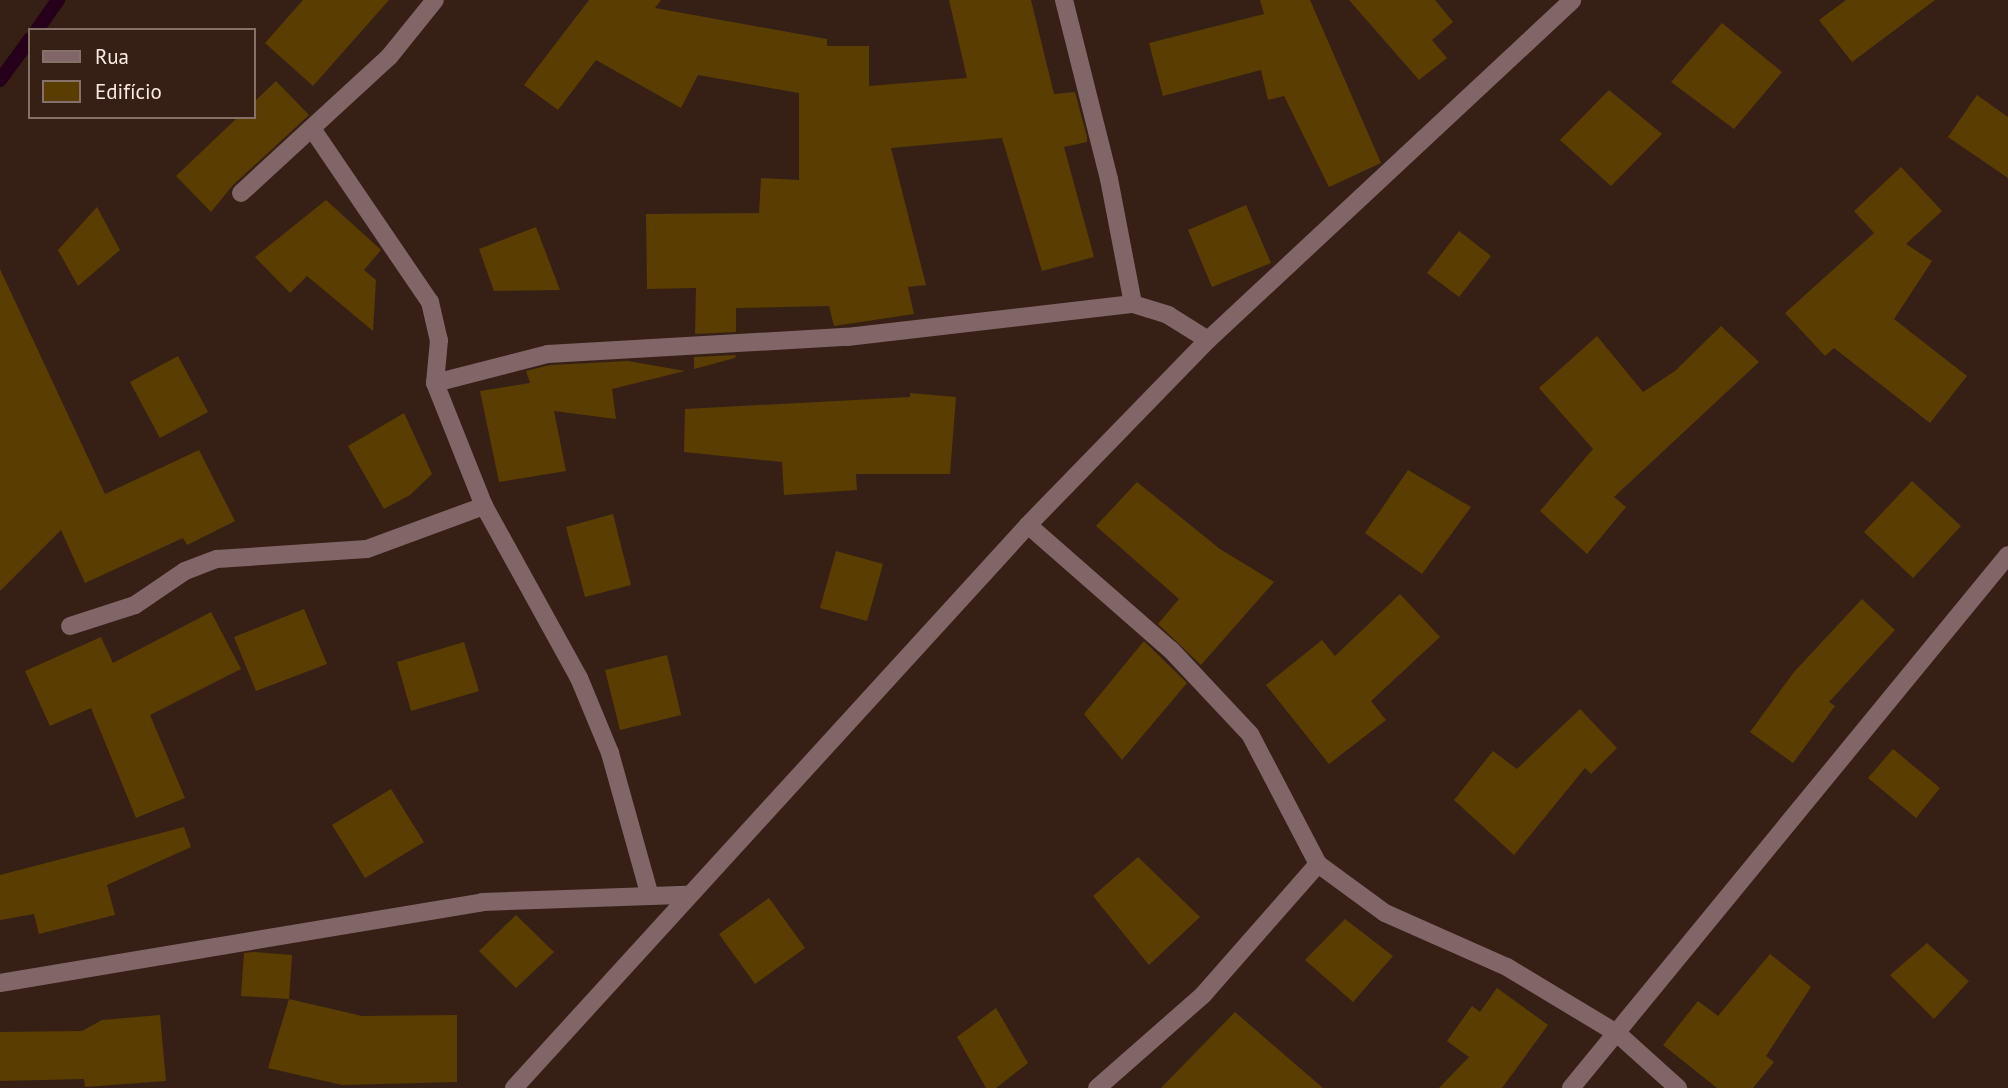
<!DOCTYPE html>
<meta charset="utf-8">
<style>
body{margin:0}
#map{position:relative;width:2008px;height:1088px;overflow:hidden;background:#362016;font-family:"PT Sans",sans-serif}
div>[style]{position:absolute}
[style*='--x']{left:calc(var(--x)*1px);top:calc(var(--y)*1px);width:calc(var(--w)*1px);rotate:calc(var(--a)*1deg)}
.stream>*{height:14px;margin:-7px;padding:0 7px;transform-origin:7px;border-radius:7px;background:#26001b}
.building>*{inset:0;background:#5a3d01}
.minor>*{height:18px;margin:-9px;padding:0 9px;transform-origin:9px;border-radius:9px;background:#816668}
span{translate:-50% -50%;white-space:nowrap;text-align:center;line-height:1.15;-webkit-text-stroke:5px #362016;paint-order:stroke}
.legend{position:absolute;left:28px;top:28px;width:228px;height:91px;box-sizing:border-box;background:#362016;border:2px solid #857168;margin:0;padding:9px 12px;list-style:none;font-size:21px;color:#fbebe4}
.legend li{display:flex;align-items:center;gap:14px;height:35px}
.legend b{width:35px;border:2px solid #857168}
</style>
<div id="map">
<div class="stream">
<i style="--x:37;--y:30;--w:37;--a:-55"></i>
<i style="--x:0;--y:80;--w:51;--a:-53.8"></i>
</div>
<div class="building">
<i style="clip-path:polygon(303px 0,389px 0,313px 86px,265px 43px)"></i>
<i style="clip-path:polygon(589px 0,661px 0,655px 8px,827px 39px,827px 46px,869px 46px,869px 86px,967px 78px,949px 0,1031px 0,1054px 94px,1075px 92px,1087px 137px,1087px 142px,1064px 147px,1094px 257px,1042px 271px,1002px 138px,891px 148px,926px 285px,908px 287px,914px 314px,834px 326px,829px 306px,736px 308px,736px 332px,695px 334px,696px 288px,647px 289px,646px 214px,759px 213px,761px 178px,799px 180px,799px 93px,698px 75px,681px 108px,596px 60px,558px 110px,524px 85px)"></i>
<i style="clip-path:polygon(1260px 0,1310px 0,1381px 163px,1329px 187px,1284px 96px,1268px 100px,1261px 70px,1163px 96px,1149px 43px,1264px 14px)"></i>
<i style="clip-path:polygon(1349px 0,1435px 0,1453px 22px,1432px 40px,1447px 58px,1419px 80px)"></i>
<i style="clip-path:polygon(1846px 0,1935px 0,1852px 62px,1819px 20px)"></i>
<i style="clip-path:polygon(1722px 23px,1782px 72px,1734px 129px,1671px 82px)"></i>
<i style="clip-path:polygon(276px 81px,309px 115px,233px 185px,211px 212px,176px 176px,238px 117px,254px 117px,254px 102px)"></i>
<i style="clip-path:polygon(1609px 90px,1662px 134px,1611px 186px,1560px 140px)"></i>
<i style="clip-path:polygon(1977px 95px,2008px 117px,2008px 178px,1948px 137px)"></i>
<i style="clip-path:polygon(1901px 167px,1942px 211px,1906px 244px,1932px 261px,1894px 319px,1967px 376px,1930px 423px,1834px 348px,1825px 356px,1785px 313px,1874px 233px,1854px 211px)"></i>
<i style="clip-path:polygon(326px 200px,381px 250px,364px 270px,376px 280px,373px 331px,307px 276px,290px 293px,255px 257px)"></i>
<i style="clip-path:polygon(1246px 205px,1271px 263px,1212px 287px,1188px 230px)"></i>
<i style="clip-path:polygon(97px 207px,120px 250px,78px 286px,58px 250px)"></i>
<i style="clip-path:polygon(536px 227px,560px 290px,494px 291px,479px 249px)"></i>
<i style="clip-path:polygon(1459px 231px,1491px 256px,1459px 297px,1427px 273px)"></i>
<i style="clip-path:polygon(0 269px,105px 494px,199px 450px,235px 521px,187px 545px,183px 538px,85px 583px,61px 530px,0 591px)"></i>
<i style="clip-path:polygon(1721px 326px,1759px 362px,1614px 497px,1626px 507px,1587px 554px,1540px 511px,1593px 449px,1539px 388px,1597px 336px,1643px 392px,1675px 371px)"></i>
<i style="clip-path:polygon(736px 355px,735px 358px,694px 369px,694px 357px)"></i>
<i style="clip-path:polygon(178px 356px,208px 412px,160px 438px,130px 382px)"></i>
<i style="clip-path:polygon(628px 361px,685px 371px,612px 389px,616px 419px,554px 411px,566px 471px,499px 482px,480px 391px,530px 383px,526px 371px,550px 365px)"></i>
<i style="clip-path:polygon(910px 393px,956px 397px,950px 474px,856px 474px,857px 490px,784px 495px,782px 462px,684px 452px,685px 409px,910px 397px)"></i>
<i style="clip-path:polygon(404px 413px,432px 474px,410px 495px,384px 509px,348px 446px)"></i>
<i style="clip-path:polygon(1408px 470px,1471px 507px,1422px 574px,1365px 533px)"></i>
<i style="clip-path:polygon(1912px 481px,1961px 526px,1913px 578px,1864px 532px)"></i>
<i style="clip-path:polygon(1137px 482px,1220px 549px,1274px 582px,1201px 665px,1158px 624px,1179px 599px,1096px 526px)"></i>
<i style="clip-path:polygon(613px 514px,631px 585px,585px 597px,566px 527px)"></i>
<i style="clip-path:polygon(836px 551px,883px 564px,867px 621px,820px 608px)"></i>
<i style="clip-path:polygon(1400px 594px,1440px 637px,1371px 701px,1386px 720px,1329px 764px,1266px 685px,1322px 640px,1335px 656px)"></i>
<i style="clip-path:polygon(1862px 599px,1895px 630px,1829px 702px,1835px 706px,1793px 763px,1750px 732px,1794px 672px)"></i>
<i style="clip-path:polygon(304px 609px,327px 664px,256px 691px,234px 637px)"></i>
<i style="clip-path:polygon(211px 612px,241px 669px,150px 715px,185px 798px,136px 818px,91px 708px,50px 726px,25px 671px,101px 637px,113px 663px)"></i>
<i style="clip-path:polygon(1144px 641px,1187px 683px,1122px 760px,1084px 714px)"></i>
<i style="clip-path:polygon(464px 642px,479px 691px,411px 711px,397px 662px)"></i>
<i style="clip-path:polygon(667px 655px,681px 715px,620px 730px,605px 670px)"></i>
<i style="clip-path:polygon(1580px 709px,1617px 748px,1591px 774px,1585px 768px,1514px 855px,1454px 800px,1493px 751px,1517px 769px)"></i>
<i style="clip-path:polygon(1893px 749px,1940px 788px,1916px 818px,1868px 778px)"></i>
<i style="clip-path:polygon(391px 789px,424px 842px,365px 878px,332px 825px)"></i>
<i style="clip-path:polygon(184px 827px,191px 847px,107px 885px,115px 915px,39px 934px,34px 914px,0 920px,0 875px)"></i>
<i style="clip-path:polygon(1138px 857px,1200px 917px,1149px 965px,1093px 896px)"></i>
<i style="clip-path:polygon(769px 898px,805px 948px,755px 984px,719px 934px)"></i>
<i style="clip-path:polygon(516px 915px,554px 952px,516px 988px,479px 951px)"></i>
<i style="clip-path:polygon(1345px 919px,1393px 956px,1353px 1002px,1305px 960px)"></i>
<i style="clip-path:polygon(1927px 943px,1969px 981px,1934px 1019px,1890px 975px)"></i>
<i style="clip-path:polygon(253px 952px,292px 955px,289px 999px,241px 996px,244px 953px)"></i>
<i style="clip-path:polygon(1770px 954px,1811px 987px,1766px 1056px,1774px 1062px,1753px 1088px,1717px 1088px,1663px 1045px,1698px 1001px,1718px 1016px)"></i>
<i style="clip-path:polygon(1497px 988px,1548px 1025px,1502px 1088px,1439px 1088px,1469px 1057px,1447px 1041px,1472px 1006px,1480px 1012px)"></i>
<i style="clip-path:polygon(289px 999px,362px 1016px,457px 1015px,457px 1082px,342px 1085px,268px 1068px)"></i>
<i style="clip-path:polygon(996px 1008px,1028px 1063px,996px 1088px,986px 1088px,957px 1037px)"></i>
<i style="clip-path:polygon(1235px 1012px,1323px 1088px,1161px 1088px)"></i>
<i style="clip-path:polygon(160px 1015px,166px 1081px,85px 1087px,84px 1079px,0 1081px,0 1032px,82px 1031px,102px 1020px)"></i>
</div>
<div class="minor">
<i style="--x:1064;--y:0;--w:185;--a:75.9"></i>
<i style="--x:1109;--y:179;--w:127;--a:79.1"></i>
<i style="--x:313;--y:130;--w:208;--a:55.8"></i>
<i style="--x:430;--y:302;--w:39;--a:77"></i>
<i style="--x:439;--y:340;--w:43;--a:95.3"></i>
<i style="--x:435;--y:383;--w:132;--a:68.3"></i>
<i style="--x:484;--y:506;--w:196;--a:61.1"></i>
<i style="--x:579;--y:678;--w:81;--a:67.5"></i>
<i style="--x:610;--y:753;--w:148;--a:74.4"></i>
<i style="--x:241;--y:193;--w:201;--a:-42.6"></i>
<i style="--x:389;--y:57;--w:73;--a:-51.1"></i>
<i style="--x:435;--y:383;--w:117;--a:-14.4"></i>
<i style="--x:548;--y:354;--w:299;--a:-3.3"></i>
<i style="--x:847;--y:337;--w:288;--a:-6.6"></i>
<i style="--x:1133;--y:304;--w:37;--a:17"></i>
<i style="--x:1168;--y:315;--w:47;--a:32"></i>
<i style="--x:1028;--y:525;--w:190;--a:41.2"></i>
<i style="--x:1171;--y:650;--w:115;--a:46.8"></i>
<i style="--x:1250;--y:734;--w:147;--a:62.4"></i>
<i style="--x:1318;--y:864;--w:174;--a:131.3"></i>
<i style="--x:1203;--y:995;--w:141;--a:138.7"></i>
<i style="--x:70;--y:626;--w:68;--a:-17.9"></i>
<i style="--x:135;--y:605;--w:60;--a:-34.2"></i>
<i style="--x:185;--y:571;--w:34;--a:-21"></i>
<i style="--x:217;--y:559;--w:150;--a:-3.8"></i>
<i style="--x:367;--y:549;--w:125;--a:-20.2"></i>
<i style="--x:1318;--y:864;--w:83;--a:36.2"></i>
<i style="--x:1385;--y:913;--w:133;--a:23.9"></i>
<i style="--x:1507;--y:967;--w:130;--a:31.1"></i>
<i style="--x:1618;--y:1034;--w:81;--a:42"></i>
<i style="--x:0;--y:983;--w:489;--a:-9.5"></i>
<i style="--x:482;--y:902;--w:205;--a:-2"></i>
<i style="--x:514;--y:1088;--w:762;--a:-47.6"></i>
<i style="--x:1028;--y:525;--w:258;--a:-45.8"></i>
<i style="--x:1208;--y:340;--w:498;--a:-43"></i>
<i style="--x:1571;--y:1088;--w:689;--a:-50.65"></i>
</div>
<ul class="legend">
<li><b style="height:9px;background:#816668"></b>Rua</li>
<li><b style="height:19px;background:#5a3d01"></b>Edifício</li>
</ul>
</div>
